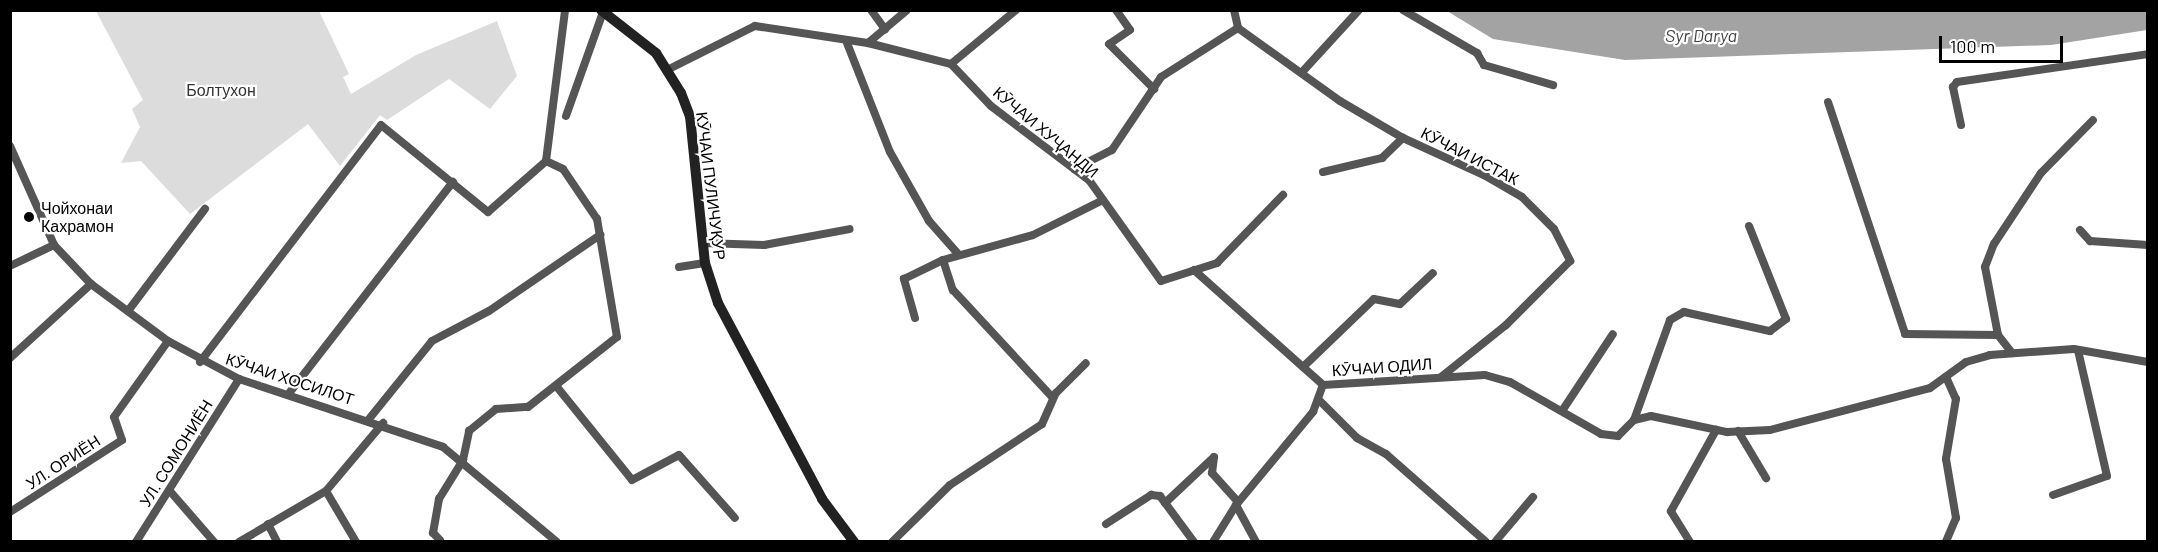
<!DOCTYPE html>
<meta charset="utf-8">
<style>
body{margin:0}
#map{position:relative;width:2158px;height:552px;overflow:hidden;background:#fff;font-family:Barlow,sans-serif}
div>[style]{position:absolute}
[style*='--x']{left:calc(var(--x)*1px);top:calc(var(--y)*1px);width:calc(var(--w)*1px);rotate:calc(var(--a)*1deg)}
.green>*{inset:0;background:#dcdcdc}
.water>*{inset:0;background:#a3a3a3}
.street>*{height:8px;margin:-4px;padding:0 4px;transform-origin:4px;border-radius:4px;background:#555}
.secondary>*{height:10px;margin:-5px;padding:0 5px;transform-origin:5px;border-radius:5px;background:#222}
.dots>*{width:16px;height:16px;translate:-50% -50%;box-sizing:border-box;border:3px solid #fff;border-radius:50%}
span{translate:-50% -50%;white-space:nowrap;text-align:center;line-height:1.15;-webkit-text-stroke:4.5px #fff;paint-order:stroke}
.park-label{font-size:16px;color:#333}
.street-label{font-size:16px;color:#000}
.poi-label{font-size:16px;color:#000}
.left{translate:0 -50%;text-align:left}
.water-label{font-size:18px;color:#444;font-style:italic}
.frame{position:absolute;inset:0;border:12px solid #000;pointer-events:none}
.scale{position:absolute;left:1939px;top:36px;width:124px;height:27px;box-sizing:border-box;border:3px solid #000;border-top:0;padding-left:8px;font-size:18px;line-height:21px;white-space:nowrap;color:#000;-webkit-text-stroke:4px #fff;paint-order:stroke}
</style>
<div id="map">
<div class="green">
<i style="clip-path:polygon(319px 11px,349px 74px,343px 77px,351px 94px,416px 55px,497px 21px,517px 76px,490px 109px,449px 79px,387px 120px,380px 115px,340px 166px,308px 124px,190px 214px,141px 161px,121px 163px,140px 127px,132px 109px,143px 100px,96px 11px)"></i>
</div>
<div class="water">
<i style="clip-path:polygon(2147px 10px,2147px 30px,2051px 45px,1625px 60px,1493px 39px,1447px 11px)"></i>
</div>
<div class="street">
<i style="--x:871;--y:10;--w:24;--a:54"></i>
<i style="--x:1116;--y:10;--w:24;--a:55"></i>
<i style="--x:1130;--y:30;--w:25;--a:146"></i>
<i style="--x:1109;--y:44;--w:64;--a:45"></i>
<i style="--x:1234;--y:10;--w:18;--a:77"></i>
<i style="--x:1238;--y:28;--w:125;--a:35.6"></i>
<i style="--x:1340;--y:101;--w:73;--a:30.4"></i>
<i style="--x:1403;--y:138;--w:89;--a:24.6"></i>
<i style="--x:1484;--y:175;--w:44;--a:30.1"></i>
<i style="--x:1522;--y:197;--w:45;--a:45"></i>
<i style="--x:1554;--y:229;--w:36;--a:63"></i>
<i style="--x:1570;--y:261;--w:91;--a:135"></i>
<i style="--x:1506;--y:325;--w:83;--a:141.3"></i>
<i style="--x:1403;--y:10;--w:86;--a:30.2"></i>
<i style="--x:1477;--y:53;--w:14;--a:60"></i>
<i style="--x:1484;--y:65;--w:72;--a:16.2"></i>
<i style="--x:847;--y:43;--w:117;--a:68.5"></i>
<i style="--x:890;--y:152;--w:79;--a:60.5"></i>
<i style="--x:929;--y:221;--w:45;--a:48.6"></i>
<i style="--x:868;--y:43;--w:51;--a:-40.2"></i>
<i style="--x:951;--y:64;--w:85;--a:-39.7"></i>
<i style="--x:669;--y:69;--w:96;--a:-26.6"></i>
<i style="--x:755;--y:26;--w:114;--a:8.6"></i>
<i style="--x:868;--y:43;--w:86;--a:14.2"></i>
<i style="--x:951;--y:64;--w:58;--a:46.4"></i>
<i style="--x:991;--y:106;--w:123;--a:37.1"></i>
<i style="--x:1089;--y:180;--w:124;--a:54.5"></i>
<i style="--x:1161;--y:281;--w:59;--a:-17.8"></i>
<i style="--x:1217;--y:263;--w:95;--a:-45.9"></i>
<i style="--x:1304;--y:70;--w:81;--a:-47.5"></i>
<i style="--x:1828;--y:102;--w:244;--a:71.6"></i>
<i style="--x:1905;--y:334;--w:93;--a:0.6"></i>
<i style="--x:1998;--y:335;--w:23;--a:52"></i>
<i style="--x:566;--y:116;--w:110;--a:-70.4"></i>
<i style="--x:1961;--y:125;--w:39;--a:-102"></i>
<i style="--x:1953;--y:87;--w:6;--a:-51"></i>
<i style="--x:1957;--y:82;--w:193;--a:-8.3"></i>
<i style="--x:10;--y:146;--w:108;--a:66"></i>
<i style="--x:54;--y:245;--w:54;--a:46.5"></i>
<i style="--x:91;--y:284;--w:96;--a:36.5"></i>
<i style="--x:168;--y:341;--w:81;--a:28.2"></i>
<i style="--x:239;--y:379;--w:215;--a:18.4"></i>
<i style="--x:443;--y:447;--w:148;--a:39.8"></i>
<i style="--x:1074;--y:169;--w:42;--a:-26.6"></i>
<i style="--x:1112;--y:150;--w:88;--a:-56.1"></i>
<i style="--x:1161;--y:77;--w:91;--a:-32.5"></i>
<i style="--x:1323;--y:172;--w:61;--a:-13.3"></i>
<i style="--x:1382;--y:158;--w:29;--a:-44"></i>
<i style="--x:2080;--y:230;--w:15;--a:48"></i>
<i style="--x:2090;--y:241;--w:58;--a:3.9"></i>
<i style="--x:703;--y:243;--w:61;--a:1.9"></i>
<i style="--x:764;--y:245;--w:87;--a:-10.5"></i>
<i style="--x:943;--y:260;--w:32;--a:72"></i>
<i style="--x:953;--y:290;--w:147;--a:47.2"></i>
<i style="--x:10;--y:266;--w:49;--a:-25.5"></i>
<i style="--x:679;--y:267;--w:26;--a:-9"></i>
<i style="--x:1194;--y:270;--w:173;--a:41.7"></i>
<i style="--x:128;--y:311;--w:128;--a:-53"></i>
<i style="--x:915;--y:318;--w:41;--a:-105.8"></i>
<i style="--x:904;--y:279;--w:43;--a:-26"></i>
<i style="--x:943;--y:260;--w:93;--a:-15.5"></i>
<i style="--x:1033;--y:235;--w:76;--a:-26.6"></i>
<i style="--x:1998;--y:335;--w:69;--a:-100.8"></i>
<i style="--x:1985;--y:267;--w:25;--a:-69"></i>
<i style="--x:1994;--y:244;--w:85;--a:-56.5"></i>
<i style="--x:2041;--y:173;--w:74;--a:-45.5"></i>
<i style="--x:10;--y:358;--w:110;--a:-42.4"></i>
<i style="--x:200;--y:362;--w:298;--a:-52.6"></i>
<i style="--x:381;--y:125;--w:138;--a:39.1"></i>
<i style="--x:488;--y:212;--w:77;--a:-41.3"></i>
<i style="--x:546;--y:161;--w:152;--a:-82.8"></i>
<i style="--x:1303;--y:367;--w:98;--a:-43.8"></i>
<i style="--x:1374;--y:299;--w:26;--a:11"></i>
<i style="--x:1400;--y:304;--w:45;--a:-43.2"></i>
<i style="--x:1946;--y:377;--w:24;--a:66"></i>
<i style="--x:1956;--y:399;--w:61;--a:99.5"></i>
<i style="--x:1946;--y:459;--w:60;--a:80.4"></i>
<i style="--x:1956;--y:518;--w:26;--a:113"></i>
<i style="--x:557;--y:387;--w:119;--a:51.1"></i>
<i style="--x:632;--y:480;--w:53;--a:-28"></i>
<i style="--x:679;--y:455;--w:84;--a:48.4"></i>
<i style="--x:290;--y:392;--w:266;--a:-52.2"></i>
<i style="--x:1319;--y:400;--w:54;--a:45"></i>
<i style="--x:1357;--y:438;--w:33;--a:29"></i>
<i style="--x:1386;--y:454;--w:133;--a:41.3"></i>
<i style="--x:1562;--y:411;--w:92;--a:-56.5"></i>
<i style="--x:369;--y:419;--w:100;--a:-51.1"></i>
<i style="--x:432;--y:341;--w:64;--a:-27.8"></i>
<i style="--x:489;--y:311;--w:135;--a:-34.4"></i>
<i style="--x:1634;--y:420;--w:106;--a:-70.2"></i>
<i style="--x:1670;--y:320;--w:16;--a:-30"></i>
<i style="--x:1684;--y:312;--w:88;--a:12.5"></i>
<i style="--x:1770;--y:331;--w:20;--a:-37"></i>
<i style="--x:1786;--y:319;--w:100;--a:-111.7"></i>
<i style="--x:1738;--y:431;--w:55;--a:59.2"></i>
<i style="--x:1214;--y:457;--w:16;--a:97"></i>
<i style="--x:1212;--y:473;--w:39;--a:48"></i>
<i style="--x:169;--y:490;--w:69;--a:49.1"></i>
<i style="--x:326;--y:491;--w:59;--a:59.5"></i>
<i style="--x:2053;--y:495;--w:57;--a:-19.4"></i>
<i style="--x:2107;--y:476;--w:129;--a:-103"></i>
<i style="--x:1165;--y:503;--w:67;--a:-43.2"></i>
<i style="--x:1236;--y:505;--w:42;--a:61.6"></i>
<i style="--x:10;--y:512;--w:133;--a:-32.7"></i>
<i style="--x:122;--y:440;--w:24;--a:-109"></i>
<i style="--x:114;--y:417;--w:93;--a:-54.6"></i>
<i style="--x:268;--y:524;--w:20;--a:63"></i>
<i style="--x:1106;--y:524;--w:54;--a:-32.8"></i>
<i style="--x:1151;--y:495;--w:9;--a:6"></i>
<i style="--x:1160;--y:496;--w:57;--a:53.5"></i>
<i style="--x:440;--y:540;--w:10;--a:-135"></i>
<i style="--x:433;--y:533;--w:35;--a:-80"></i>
<i style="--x:439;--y:499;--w:46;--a:-58.4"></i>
<i style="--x:463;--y:460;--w:30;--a:-78"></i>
<i style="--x:469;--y:431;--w:35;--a:-39"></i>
<i style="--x:496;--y:409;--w:32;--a:-4"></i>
<i style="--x:528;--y:407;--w:113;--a:-38.2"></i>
<i style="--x:617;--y:337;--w:120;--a:-99.6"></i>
<i style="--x:597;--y:219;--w:60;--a:-124.2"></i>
<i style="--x:563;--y:169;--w:19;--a:-155"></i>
<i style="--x:136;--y:542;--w:193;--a:-57.7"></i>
<i style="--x:239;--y:542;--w:101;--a:-30.4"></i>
<i style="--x:326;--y:491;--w:89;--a:-50"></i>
<i style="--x:892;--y:542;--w:81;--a:-44.5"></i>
<i style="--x:950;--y:485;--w:110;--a:-33.5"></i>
<i style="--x:1042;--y:424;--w:34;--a:-66"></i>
<i style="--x:1056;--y:393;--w:42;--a:-45"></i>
<i style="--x:1213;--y:542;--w:44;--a:-58.1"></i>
<i style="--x:1236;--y:505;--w:121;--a:-50.4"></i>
<i style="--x:1313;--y:412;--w:29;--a:-70"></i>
<i style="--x:1323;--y:385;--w:162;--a:-3.5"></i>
<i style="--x:1485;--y:375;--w:26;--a:16"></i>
<i style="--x:1510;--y:382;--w:105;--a:29.7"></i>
<i style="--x:1601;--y:434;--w:17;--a:7"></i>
<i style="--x:1618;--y:436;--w:23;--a:-45"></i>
<i style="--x:1634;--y:420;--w:17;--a:-13"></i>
<i style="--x:1651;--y:416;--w:78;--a:11.9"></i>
<i style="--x:1727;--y:432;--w:43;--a:-2.7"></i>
<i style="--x:1770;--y:430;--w:165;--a:-14.7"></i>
<i style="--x:1930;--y:388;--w:44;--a:-35.8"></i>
<i style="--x:1966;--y:362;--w:25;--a:-16"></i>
<i style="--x:1990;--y:355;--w:84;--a:-4.1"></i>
<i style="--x:2074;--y:349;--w:75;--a:10"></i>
<i style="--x:1495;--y:542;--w:59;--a:-49.8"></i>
<i style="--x:1690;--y:542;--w:36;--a:-122"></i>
<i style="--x:1671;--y:511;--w:93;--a:-60.9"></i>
</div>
<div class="secondary">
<i style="--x:601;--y:10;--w:70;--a:38"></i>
<i style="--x:656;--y:53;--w:47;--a:58"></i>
<i style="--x:681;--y:93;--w:25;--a:69"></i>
<i style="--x:690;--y:116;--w:148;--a:84.2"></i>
<i style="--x:705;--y:263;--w:42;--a:72"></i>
<i style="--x:718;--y:303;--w:222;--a:62"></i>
<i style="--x:822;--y:499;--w:54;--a:53.3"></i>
</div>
<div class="dots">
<i style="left:29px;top:217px;background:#000"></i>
</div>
<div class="park-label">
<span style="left:221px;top:90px">Болтухон</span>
</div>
<div class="street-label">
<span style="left:1046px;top:132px;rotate:40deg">КӮЧАИ ХУҶАНДИ</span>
<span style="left:1470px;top:156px;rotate:27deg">КӮЧАИ ИСТАК</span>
<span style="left:711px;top:186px;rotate:83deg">КӮЧАИ ПУЛИЧУҚУР</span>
<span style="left:1382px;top:367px;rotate:-4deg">КӮЧАИ ОДИЛ</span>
<span style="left:290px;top:379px;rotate:18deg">КӮЧАИ ХОСИЛОТ</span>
<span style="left:176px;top:453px;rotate:-58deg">УЛ. СОМОНИЁН</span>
<span style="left:63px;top:462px;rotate:-33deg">УЛ. ОРИЁН</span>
</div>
<div class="poi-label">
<span class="left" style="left:41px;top:217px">Чойхонаи<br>Кахрамон</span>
</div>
<div class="water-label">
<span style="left:1701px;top:35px">Syr Darya</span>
</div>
<div class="frame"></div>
<div class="scale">100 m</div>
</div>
